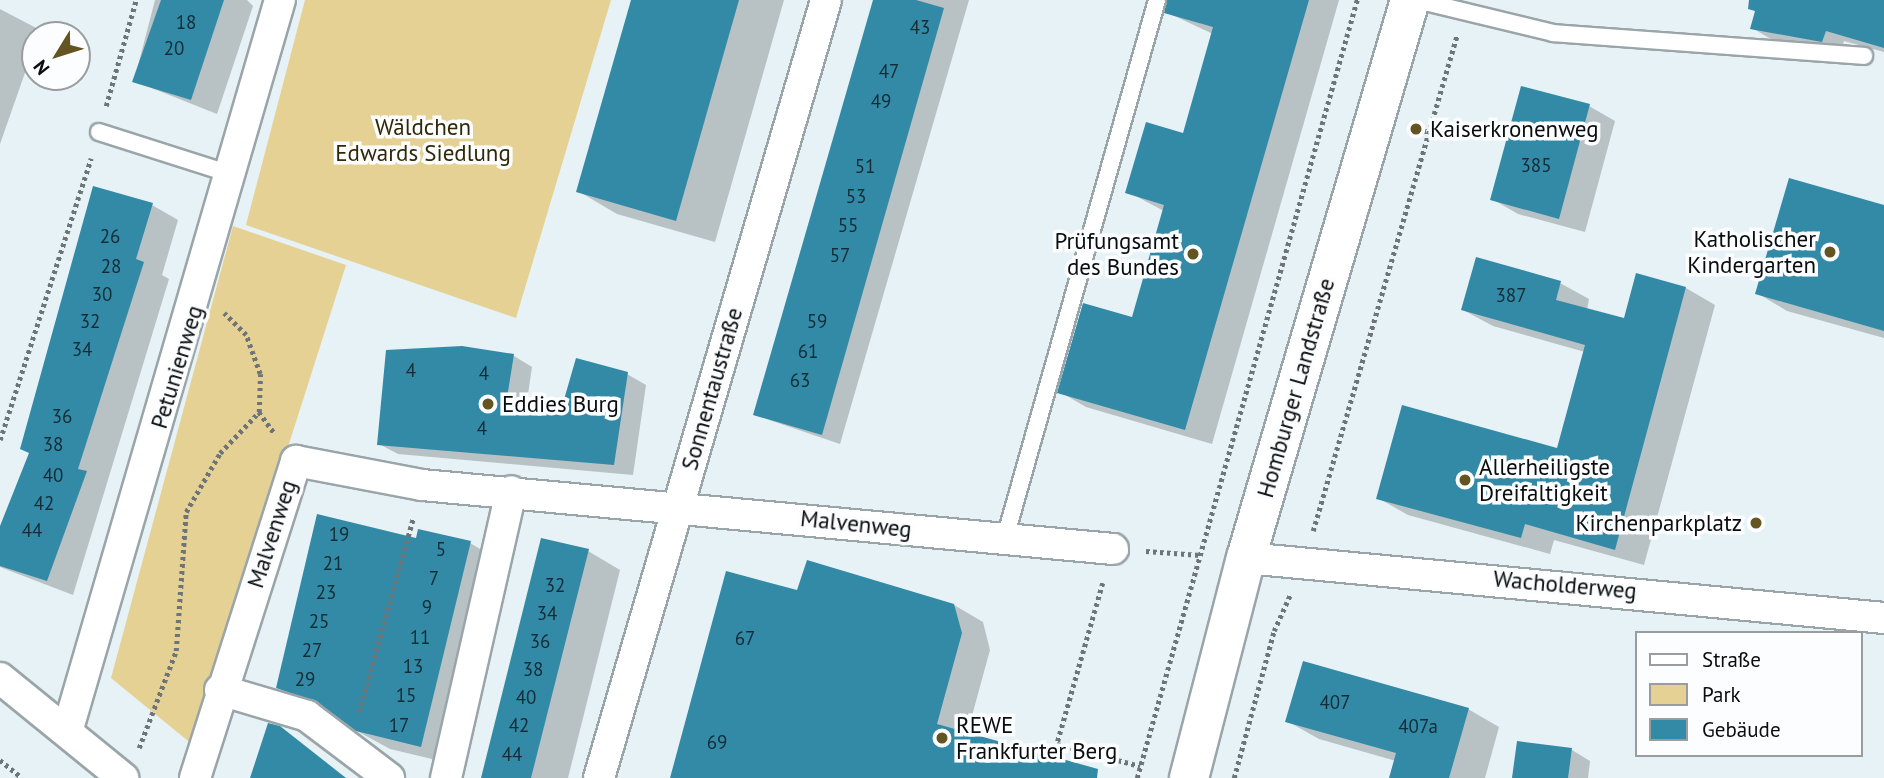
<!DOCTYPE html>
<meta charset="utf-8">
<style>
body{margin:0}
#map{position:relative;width:1884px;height:778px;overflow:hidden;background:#e6f2f6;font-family:"PT Sans",sans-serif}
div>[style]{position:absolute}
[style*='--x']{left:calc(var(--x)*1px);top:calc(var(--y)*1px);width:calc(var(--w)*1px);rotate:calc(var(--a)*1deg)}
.green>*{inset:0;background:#e5d194}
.shadow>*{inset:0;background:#0003}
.building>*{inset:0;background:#338aa7}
.path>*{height:4.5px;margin-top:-2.25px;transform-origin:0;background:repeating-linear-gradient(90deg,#6d7578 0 3.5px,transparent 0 7px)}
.roads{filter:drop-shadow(2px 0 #9aa5a9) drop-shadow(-2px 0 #9aa5a9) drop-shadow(0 2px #9aa5a9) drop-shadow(0 -2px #9aa5a9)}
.lane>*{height:16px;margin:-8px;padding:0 8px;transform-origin:8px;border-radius:8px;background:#fff}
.street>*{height:30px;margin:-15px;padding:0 15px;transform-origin:15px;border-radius:15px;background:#fff}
.secondary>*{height:38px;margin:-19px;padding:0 19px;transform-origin:19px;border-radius:19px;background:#fff}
.dots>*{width:19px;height:19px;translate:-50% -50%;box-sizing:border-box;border:4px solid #fbfdfe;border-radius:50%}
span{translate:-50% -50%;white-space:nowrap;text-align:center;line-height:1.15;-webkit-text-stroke:7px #fbfdfe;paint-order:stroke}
.number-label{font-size:19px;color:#142c35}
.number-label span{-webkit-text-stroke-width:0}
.park-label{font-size:23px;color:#312808}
.poi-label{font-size:23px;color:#090d0f}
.left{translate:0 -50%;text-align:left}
.right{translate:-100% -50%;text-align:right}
.street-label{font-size:23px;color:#090d0f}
.legend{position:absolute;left:1635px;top:631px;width:228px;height:126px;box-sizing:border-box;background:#fbfdfe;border:2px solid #9a9d9e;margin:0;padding:9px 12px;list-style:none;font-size:21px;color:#090d0f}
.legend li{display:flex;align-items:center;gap:14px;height:35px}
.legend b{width:35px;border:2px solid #9a9d9e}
.north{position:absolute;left:21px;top:21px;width:70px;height:70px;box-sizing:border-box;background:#fbfdfe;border:2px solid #9a9d9e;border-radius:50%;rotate:232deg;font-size:19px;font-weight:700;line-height:28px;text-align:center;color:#090d0f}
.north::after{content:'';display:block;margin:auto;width:24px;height:32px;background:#635421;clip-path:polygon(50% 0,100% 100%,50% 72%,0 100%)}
</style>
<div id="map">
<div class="green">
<i style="clip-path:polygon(305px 0,611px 0,516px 318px,246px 225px)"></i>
<i style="clip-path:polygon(233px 226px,346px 265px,193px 745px,111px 678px)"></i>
</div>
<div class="shadow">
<i style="clip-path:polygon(155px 0,247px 0,253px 6px,217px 114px,134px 81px)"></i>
<i style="clip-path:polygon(633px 0,784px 0,715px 242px,617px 214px,578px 191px)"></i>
<i style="clip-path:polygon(876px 0,969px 0,840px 444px,755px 415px)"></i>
<i style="clip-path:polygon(1172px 0,1339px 0,1212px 444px,1086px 407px,1060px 392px,1133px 320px,1164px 211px,1128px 192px,1184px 135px,1213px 34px,1168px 13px)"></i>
<i style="clip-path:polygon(1760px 0,1884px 0,1884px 52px,1844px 41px,1841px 52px,1771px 39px,1752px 28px)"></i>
<i style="clip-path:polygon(0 9px,40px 30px,0 144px)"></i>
<i style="clip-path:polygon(1589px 106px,1615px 121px,1585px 232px,1518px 214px,1492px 199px)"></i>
<i style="clip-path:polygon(152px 205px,178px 220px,162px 275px,169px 279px,73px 595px,0 567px,0 536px)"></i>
<i style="clip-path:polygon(1884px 207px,1884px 338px,1787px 311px,1757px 293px)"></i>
<i style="clip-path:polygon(1560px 283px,1589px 299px,1587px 310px,1625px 320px,1686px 288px,1715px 305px,1644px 565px,1554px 540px,1550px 554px,1408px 515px,1378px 498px,1558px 450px,1585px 352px,1493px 326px,1463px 310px)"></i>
<i style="clip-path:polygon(514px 356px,532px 367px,527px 401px,564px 404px,627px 374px,646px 385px,633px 475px,398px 454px,379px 444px)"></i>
<i style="clip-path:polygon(418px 540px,470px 543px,502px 562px,453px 764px,390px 749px,278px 688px)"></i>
<i style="clip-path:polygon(588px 551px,620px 570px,568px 778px,483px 778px)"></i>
<i style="clip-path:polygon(798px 592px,954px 605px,983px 622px,990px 650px,967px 734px,1093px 778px,672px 778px)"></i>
<i style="clip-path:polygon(1468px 709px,1499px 727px,1485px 778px,1391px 778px,1396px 761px,1319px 739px,1287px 721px)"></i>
<i style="clip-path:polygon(1572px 750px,1590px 761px,1588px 778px,1517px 778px)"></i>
</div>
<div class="building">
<i style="clip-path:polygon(161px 0,224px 0,191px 100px,132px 82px)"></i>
<i style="clip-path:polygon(631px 0,739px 0,676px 221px,576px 192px)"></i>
<i style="clip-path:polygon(873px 0,916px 0,944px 8px,822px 435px,753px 415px)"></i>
<i style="clip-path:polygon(1167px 0,1309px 0,1185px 430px,1057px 393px,1083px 303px,1132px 317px,1164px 205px,1125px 193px,1146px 122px,1183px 133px,1213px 27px,1164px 13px)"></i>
<i style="clip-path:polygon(1749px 0,1884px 0,1884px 48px,1826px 31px,1822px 42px,1750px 29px,1755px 11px,1748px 9px)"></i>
<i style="clip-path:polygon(1521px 86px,1590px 104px,1559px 219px,1490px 200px)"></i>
<i style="clip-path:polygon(1789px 178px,1884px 205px,1884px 331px,1755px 294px)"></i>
<i style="clip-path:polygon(93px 186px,153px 203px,136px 259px,144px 262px,78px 469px,87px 471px,47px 581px,0 566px,0 526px,29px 453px,20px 449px)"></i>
<i style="clip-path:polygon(1476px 257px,1561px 281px,1556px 300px,1624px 318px,1636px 273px,1686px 287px,1615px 550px,1525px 524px,1521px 538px,1376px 499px,1402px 405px,1557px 448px,1585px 345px,1461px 310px)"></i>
<i style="clip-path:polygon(462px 346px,514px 354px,507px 398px,563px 403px,576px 358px,628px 372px,614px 465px,377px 445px,386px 350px)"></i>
<i style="clip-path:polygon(317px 514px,416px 538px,418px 529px,471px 541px,421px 747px,356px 731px,317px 702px,276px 688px)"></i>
<i style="clip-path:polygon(541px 538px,589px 549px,531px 778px,481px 778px)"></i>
<i style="clip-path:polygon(807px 560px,954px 604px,962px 633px,937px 724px,1098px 769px,1097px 778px,670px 778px,726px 571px,797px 590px)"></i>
<i style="clip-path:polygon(1303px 661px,1469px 708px,1449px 778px,1389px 778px,1396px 753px,1285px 722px)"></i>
<i style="clip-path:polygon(268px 723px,280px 726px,346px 778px,250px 778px)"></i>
<i style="clip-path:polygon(1517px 741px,1572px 748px,1568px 778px,1512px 778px)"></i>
</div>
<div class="path">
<i style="--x:106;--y:106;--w:110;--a:-74.2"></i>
<i style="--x:1416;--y:129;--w:14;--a:12"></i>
<i style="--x:259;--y:412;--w:27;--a:54"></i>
<i style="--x:0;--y:440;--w:296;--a:-72.1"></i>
<i style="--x:1313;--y:531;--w:516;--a:-73.81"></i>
<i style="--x:1146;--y:551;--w:54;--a:4.2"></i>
<i style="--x:1103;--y:583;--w:167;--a:105.9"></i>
<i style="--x:1057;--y:744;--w:86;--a:14.8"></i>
<i style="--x:359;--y:712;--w:201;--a:-74.4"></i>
<i style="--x:139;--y:748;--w:104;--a:-69.1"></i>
<i style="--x:176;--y:651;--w:139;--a:-85.9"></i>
<i style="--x:186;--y:512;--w:68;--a:-60"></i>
<i style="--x:220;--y:453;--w:57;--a:-46.4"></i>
<i style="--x:259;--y:412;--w:38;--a:-88"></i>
<i style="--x:260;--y:374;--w:41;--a:-109.7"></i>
<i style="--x:246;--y:335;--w:31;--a:-135"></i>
<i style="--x:0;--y:760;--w:28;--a:39"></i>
<i style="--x:1137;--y:778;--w:809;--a:-74.21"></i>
<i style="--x:1234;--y:778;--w:152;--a:-74.8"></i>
<i style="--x:1274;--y:631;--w:39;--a:-66"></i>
</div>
<div class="roads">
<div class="lane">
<i style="--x:1417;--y:0;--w:140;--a:13.6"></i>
<i style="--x:1553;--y:33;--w:312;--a:4.2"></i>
<i style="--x:99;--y:132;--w:142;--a:17.7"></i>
<i style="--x:1005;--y:538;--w:559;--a:-74.22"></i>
</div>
<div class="street">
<i style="--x:1246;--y:558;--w:641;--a:5.37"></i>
<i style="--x:0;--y:678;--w:159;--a:39.1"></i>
<i style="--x:220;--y:690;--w:91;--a:16.6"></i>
<i style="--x:307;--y:716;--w:103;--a:37.1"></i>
<i style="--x:67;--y:732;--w:762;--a:-73.78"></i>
<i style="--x:195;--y:778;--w:333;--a:-72.3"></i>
<i style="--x:296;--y:461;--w:128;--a:10.8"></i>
<i style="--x:422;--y:485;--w:694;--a:5.29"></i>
<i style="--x:446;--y:778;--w:294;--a:-77.2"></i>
<i style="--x:599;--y:778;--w:810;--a:-73.73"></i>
</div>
<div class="secondary">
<i style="--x:1189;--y:778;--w:227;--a:-75.5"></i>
<i style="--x:1246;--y:558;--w:582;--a:-73.62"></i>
</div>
</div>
<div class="dots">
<i style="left:1416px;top:129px;background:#635421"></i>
<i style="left:1830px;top:252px;background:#635421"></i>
<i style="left:1193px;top:254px;background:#635421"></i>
<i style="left:488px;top:404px;background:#635421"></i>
<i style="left:1465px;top:480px;background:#635421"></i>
<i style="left:1756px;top:523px;background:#635421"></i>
<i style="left:942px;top:738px;background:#635421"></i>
</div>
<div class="number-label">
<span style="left:186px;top:23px">18</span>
<span style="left:920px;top:28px">43</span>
<span style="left:174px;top:49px">20</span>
<span style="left:889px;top:72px">47</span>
<span style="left:881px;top:102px">49</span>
<span style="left:1536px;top:166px">385</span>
<span style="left:865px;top:167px">51</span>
<span style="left:856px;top:197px">53</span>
<span style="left:848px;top:226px">55</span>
<span style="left:110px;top:237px">26</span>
<span style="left:840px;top:256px">57</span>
<span style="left:111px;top:267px">28</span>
<span style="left:102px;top:295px">30</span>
<span style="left:1511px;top:296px">387</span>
<span style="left:90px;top:322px">32</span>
<span style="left:817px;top:322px">59</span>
<span style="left:82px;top:350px">34</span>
<span style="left:808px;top:352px">61</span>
<span style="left:411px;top:371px">4</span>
<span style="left:484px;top:374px">4</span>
<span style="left:800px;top:381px">63</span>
<span style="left:62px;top:417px">36</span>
<span style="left:482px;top:429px">4</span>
<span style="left:53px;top:445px">38</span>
<span style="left:53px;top:476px">40</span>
<span style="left:44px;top:504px">42</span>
<span style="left:32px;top:531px">44</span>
<span style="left:339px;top:535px">19</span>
<span style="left:441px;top:550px">5</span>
<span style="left:333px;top:564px">21</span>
<span style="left:434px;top:579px">7</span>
<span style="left:555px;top:586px">32</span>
<span style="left:326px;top:593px">23</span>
<span style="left:427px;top:608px">9</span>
<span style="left:547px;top:614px">34</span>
<span style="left:319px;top:622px">25</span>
<span style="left:420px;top:638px">11</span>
<span style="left:745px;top:639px">67</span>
<span style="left:540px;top:642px">36</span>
<span style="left:312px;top:651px">27</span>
<span style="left:413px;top:667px">13</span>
<span style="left:533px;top:670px">38</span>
<span style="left:305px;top:680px">29</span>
<span style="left:406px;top:696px">15</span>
<span style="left:526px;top:698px">40</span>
<span style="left:1335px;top:703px">407</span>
<span style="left:399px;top:726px">17</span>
<span style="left:519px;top:726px">42</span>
<span style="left:1418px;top:727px">407a</span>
<span style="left:717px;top:743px">69</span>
<span style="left:512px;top:755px">44</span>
</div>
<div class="park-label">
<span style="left:423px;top:140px">Wäldchen<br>Edwards Siedlung</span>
</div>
<div class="poi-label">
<span class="left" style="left:1430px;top:129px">Kaiserkronenweg</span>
<span class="right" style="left:1816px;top:252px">Katholischer<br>Kindergarten</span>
<span class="right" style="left:1179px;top:254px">Prüfungsamt<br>des Bundes</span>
<span class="left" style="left:502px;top:404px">Eddies Burg</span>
<span class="left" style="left:1479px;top:480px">Allerheiligste<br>Dreifaltigkeit</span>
<span class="right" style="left:1742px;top:523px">Kirchenparkplatz</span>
<span class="left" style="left:956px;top:738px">REWE<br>Frankfurter Berg</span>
</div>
<div class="street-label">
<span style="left:177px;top:367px;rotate:-73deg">Petunienweg</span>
<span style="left:1296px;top:388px;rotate:-74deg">Homburger Landstraße</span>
<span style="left:712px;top:389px;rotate:-74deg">Sonnentaustraße</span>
<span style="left:856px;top:524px;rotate:6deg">Malvenweg</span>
<span style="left:272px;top:534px;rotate:-72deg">Malvenweg</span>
<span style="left:1565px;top:585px;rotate:5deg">Wacholderweg</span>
</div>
<ul class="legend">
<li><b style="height:9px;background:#fff"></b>Straße</li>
<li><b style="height:19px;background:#e5d194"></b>Park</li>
<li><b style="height:19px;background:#338aa7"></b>Gebäude</li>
</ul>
<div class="north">N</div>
</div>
